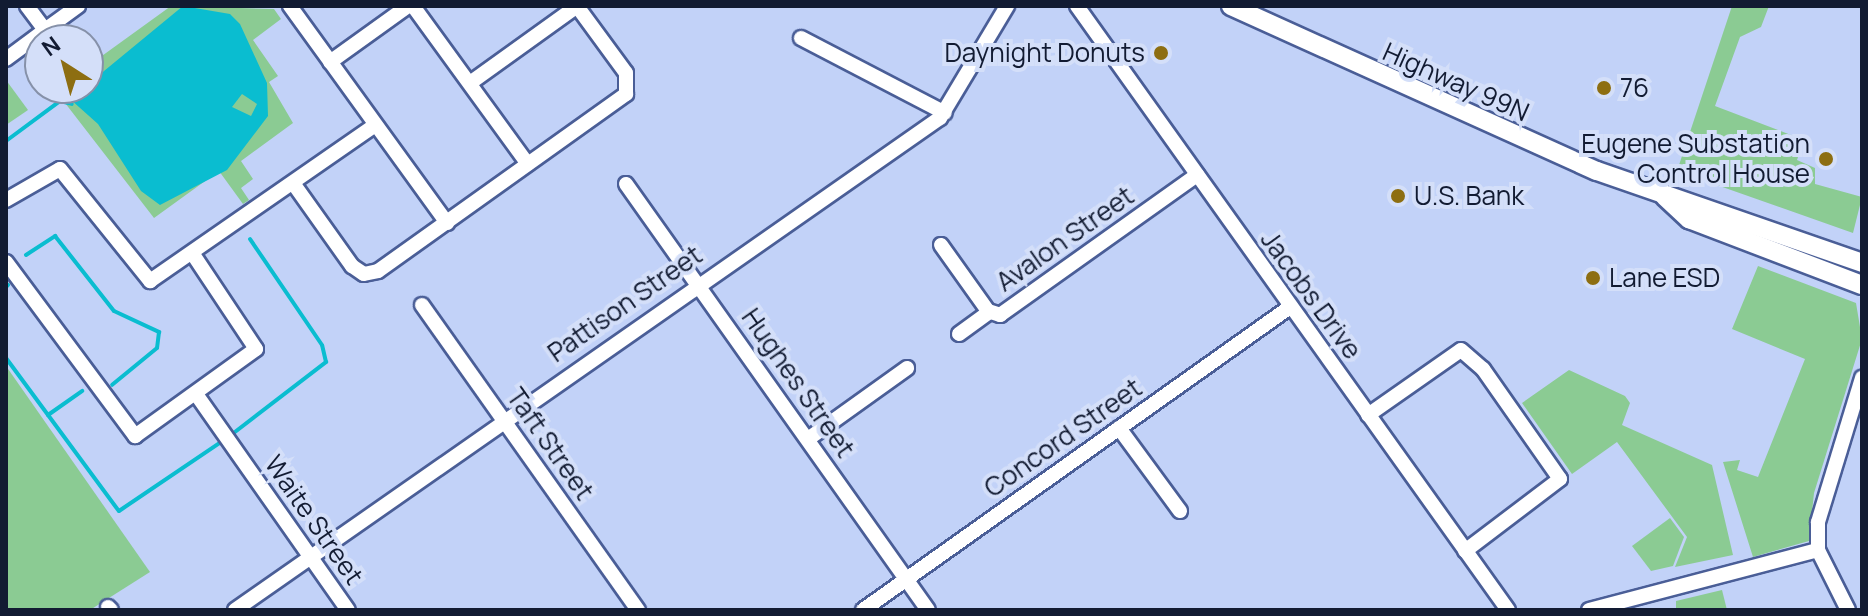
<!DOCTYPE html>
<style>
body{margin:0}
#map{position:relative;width:1868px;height:616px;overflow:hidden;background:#c2d2f8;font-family:Manrope,sans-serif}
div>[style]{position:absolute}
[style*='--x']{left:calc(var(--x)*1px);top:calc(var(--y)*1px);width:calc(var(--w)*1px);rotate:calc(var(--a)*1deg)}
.green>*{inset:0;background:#8bcb93}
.water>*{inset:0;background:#0abdd0}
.stream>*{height:4px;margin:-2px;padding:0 2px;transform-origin:2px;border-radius:2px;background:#0abdd0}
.roads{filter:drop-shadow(2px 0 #4a5e97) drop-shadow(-2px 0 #4a5e97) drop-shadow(0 2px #4a5e97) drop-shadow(0 -2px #4a5e97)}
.minor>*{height:14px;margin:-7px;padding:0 7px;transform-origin:7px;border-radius:7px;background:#fff}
.major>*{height:18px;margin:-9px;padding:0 9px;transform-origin:9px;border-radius:9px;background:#fff}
.dots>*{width:22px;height:22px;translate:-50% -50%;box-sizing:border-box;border:4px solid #d4dff9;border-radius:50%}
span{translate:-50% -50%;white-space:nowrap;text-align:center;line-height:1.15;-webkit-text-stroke:8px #d4dff9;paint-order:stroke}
.poi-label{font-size:26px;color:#121b32}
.right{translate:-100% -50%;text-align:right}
.left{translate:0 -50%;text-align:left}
.street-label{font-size:26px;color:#121b32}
.frame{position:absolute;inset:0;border:8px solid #121b32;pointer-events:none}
.north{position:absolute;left:24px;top:24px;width:80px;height:80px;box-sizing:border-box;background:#d4dff9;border:2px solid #8691a9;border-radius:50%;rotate:324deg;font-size:22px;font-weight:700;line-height:32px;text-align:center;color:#121b32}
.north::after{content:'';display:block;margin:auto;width:28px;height:36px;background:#8d6e11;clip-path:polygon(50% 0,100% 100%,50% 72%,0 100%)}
</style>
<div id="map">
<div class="green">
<i style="clip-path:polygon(171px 6px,274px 9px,281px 19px,253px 40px,278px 76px,269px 82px,293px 123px,241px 161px,253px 179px,241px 188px,249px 200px,243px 204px,219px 171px,154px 218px,55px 90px,88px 88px,88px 66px)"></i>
<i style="clip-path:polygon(1732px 6px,1769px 6px,1761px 27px,1740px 37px,1715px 106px,1804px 140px,1797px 160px,1815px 168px,1815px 184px,1862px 197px,1853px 233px,1677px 171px)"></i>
<i style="clip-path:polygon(6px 80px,28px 110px,6px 125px)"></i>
<i style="clip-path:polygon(1758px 266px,1856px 303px,1862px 339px,1814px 493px,1809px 541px,1753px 557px,1723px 462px,1740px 460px,1737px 470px,1758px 477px,1805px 359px,1732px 329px)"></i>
<i style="clip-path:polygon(6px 366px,150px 572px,90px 610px,6px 610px)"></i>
<i style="clip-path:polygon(1569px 370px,1625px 396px,1630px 403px,1622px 425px,1712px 465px,1733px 555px,1675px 567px,1687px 537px,1617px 442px,1572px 474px,1522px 403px)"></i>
<i style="clip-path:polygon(1670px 518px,1684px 537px,1673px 566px,1651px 571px,1632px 546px)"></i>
<i style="clip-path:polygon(1722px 590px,1727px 610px,1676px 608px,1676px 601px)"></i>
</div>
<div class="water">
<i style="clip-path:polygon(evenodd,183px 6px,230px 14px,240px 24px,267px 83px,268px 116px,227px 170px,160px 205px,141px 191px,98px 124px,70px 99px,183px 6px,242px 94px,257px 104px,251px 116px,232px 107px,242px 94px)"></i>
</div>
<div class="stream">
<i style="--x:6;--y:141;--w:67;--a:-36.5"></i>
<i style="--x:60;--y:101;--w:12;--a:14"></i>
<i style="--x:26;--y:255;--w:35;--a:-33"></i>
<i style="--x:55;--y:236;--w:95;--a:51.8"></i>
<i style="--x:114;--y:311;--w:50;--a:25"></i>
<i style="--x:159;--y:332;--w:16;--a:97"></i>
<i style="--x:157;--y:348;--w:58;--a:140.6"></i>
<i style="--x:6;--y:287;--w:3;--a:-45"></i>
<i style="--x:6;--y:358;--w:190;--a:53.6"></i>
<i style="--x:119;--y:511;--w:127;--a:-34.1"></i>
<i style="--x:48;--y:415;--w:42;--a:-35.2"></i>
<i style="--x:231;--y:435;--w:120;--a:-37.5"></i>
<i style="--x:326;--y:362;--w:17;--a:-103"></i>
<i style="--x:322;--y:345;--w:128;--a:-124.2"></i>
</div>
<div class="roads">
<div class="minor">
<i style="--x:27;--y:6;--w:30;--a:53"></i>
<i style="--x:45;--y:30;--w:41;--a:-36"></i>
<i style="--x:290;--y:6;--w:268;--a:54.1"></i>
<i style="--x:413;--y:6;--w:195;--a:54"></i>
<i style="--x:1077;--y:6;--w:742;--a:54.49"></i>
<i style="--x:801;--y:38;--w:162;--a:27.5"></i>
<i style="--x:6;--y:59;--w:49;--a:-36.6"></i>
<i style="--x:330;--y:62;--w:96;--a:-35.7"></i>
<i style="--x:470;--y:83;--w:132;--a:-35.7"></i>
<i style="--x:293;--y:183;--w:102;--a:54.6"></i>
<i style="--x:352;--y:266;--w:14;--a:34"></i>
<i style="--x:364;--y:274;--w:14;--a:-12"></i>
<i style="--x:378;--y:271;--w:305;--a:-35.5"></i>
<i style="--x:626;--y:94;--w:21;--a:-90"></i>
<i style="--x:626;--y:73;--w:83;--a:-126.2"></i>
<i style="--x:626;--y:184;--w:522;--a:54.67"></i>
<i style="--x:6;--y:200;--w:62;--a:-29.9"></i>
<i style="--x:60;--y:169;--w:144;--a:51.2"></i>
<i style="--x:150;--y:281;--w:274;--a:-34.7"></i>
<i style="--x:941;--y:245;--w:81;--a:54.5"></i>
<i style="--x:988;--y:311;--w:13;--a:18"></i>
<i style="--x:1000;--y:315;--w:242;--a:-35.4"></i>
<i style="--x:6;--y:262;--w:217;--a:53.4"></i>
<i style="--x:135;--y:436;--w:149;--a:-35.7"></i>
<i style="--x:256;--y:349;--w:114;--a:-123.6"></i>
<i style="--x:422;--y:305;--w:374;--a:54.7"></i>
<i style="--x:959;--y:334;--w:37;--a:-36"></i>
<i style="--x:196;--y:394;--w:264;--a:54.9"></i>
<i style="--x:1368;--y:415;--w:113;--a:-35"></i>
<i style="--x:1461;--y:350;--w:29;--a:41"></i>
<i style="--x:1483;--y:369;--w:134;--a:55"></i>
<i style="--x:1560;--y:479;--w:119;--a:142.8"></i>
<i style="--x:1119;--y:428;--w:103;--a:53.7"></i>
<i style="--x:808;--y:439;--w:122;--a:-35.6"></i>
<i style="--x:108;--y:607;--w:4;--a:45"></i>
<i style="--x:235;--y:610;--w:860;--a:-34.91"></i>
<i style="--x:940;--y:118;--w:131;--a:-59.1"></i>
<i style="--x:863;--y:610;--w:524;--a:-35.36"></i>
<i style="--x:1589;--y:610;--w:237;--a:-14.7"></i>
<i style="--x:1848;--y:610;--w:67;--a:-116.6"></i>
<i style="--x:1818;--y:550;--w:28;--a:-90"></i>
<i style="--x:1818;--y:522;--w:151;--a:-73"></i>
</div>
<div class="major">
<i style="--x:1231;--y:6;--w:401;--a:24.3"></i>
<i style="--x:1597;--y:171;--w:281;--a:19.1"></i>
<i style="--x:1665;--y:197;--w:33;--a:43"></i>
<i style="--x:1689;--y:219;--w:185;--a:20.9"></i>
</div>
</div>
<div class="dots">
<i style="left:1161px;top:53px;background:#8d6e11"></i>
<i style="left:1604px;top:88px;background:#8d6e11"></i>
<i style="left:1826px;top:159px;background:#8d6e11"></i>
<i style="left:1398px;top:196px;background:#8d6e11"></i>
<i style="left:1593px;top:278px;background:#8d6e11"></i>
</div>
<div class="poi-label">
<span class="right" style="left:1145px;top:53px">Daynight Donuts</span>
<span class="left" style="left:1620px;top:88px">76</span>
<span class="right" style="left:1810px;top:159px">Eugene Substation<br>Control House</span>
<span class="left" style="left:1414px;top:196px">U.S. Bank</span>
<span class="left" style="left:1609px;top:278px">Lane ESD</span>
</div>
<div class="street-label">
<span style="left:1456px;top:82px;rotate:24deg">Highway 99N</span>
<span style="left:1065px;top:239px;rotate:-35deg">Avalon Street</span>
<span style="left:1311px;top:295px;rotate:54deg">Jacobs Drive</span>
<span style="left:625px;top:304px;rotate:-35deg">Pattison Street</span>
<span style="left:798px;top:383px;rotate:55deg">Hughes Street</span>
<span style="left:1063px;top:438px;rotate:-35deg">Concord Street</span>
<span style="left:550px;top:444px;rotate:55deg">Taft Street</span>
<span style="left:314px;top:520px;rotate:55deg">Waite Street</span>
</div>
<div class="frame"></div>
<div class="north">N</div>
</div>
